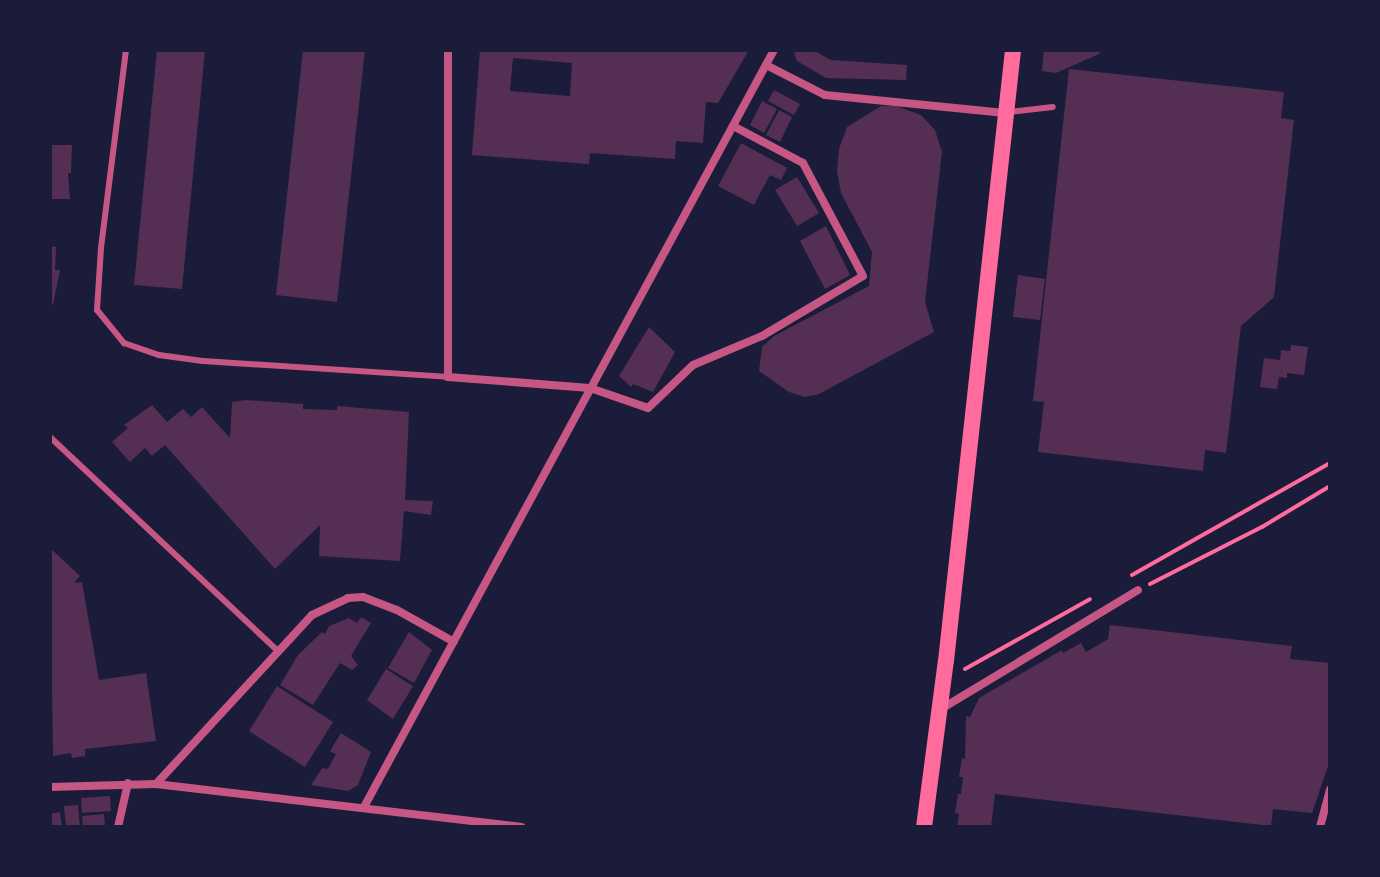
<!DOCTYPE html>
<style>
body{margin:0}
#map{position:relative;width:1380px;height:877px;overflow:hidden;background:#1b1b3a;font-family:"PT Sans Narrow",sans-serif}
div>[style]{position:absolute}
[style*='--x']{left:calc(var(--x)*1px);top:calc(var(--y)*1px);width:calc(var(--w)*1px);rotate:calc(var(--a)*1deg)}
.building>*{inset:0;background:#542f53}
.path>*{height:4px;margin:-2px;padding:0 2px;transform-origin:2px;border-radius:2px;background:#ff6b9d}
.service>*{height:6px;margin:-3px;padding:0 3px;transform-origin:3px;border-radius:3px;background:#c65784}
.minor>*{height:8px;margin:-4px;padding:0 4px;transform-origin:4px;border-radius:4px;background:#c65784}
.secondary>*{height:16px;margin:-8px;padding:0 8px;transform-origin:8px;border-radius:8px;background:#ff6b9d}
span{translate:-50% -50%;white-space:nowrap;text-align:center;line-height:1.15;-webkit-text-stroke:8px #1b1b3a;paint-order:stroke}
.frame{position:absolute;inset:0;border:52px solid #1b1b3a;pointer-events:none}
</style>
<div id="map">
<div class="building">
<i style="clip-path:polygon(157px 50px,205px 50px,182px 289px,134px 285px)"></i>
<i style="clip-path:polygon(303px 50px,365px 50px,337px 302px,276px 295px)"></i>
<i style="clip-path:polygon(evenodd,480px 50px,749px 50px,718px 103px,706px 102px,703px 143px,676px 141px,675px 159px,590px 153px,589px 164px,472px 155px,480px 50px,513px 58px,572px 63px,570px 96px,510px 91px,513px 58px)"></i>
<i style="clip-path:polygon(793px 50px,813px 50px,831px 60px,907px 65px,906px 80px,826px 78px,797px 61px)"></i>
<i style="clip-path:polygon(1044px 50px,1101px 50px,1099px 54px,1056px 73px,1042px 71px)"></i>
<i style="clip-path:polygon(1069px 69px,1284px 92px,1281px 118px,1294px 120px,1274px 297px,1241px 326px,1226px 453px,1205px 450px,1203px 471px,1038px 452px,1044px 402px,1033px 401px)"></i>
<i style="clip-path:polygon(774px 90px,800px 104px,794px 115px,768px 101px)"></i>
<i style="clip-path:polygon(762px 101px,777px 109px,764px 133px,750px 125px)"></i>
<i style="clip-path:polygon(881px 106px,896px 106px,921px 115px,935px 130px,942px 152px,925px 302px,934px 332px,819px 394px,805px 397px,789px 392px,759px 371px,762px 347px,774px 336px,869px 286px,872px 252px,841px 193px,837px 171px,839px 149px,847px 127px)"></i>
<i style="clip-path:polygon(779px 110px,792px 117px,780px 142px,766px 135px)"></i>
<i style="clip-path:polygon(741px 143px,787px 168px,781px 180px,770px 175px,754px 205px,718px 186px)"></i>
<i style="clip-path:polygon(50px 145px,72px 145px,71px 173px,68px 173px,70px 199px,50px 199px)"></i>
<i style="clip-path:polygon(797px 177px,819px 213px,797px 226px,775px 190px)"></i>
<i style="clip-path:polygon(826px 226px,850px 275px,825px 289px,800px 241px)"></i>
<i style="clip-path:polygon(50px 246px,56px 247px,55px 270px,60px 270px,53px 305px,50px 304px)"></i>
<i style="clip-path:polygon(1018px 275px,1045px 279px,1040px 320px,1013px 317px)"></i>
<i style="clip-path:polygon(649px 327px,675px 352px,653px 392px,633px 384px,631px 387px,619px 376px)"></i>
<i style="clip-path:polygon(1291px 345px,1308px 347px,1304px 375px,1287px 373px,1287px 378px,1279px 377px,1277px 389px,1260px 387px,1264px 358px,1280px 360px,1281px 350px,1290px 351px)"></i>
<i style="clip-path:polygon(245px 400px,303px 404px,303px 409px,337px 410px,337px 406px,409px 412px,405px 500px,433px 501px,431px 515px,404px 511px,400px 561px,319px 556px,320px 525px,275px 569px,165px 445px,152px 456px,145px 448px,130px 462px,112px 442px,128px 428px,124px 425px,152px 405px,167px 422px,183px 409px,191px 417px,202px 407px,230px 438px,232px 402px)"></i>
<i style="clip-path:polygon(50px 548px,80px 576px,74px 583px,82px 582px,99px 680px,146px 673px,156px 741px,85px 749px,85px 756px,72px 758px,71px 753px,53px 756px)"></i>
<i style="clip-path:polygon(361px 617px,371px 623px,351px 656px,358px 665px,352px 670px,340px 663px,313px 705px,280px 685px,298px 655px,322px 632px,325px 634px,329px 626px,349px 618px,357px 623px)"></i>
<i style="clip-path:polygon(1110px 625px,1292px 646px,1290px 659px,1330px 663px,1330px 760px,1312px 813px,1273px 809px,1271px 826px,995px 794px,991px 827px,957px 827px,959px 814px,955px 813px,958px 794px,961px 794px,963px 777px,959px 777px,962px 758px,965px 759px,966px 716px,970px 717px,979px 698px,1062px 650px,1063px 653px,1081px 643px,1086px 652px,1108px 639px)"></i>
<i style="clip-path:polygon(409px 632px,432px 650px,414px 683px,388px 668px)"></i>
<i style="clip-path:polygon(386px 669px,413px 686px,393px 719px,367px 700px)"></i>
<i style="clip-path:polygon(277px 686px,333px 722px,305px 767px,249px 731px)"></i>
<i style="clip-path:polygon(341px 733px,371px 752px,358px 785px,348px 791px,311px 785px,322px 768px,328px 769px,336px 754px,330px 751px)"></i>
<i style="clip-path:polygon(110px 796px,111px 811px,82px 813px,81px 798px)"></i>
<i style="clip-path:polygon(78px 805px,80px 827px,66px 827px,64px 806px)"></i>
<i style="clip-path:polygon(60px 812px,62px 827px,50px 827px,50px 814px)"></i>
<i style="clip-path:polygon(104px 814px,105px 827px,83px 827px,82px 816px)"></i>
</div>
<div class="path">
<i style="--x:1132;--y:575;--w:227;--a:-29.5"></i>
<i style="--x:1150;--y:584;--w:126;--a:-27"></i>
<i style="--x:1262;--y:527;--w:79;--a:-31.1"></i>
<i style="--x:965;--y:669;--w:143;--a:-29.2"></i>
</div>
<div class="service">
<i style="--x:126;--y:50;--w:200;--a:97.2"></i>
<i style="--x:101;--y:248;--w:62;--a:93.7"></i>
<i style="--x:97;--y:310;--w:43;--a:50.7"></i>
<i style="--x:124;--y:343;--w:37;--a:19"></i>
<i style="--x:159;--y:355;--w:44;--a:7.8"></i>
<i style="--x:203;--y:361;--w:246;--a:3.7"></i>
<i style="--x:1009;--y:112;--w:44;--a:-6.5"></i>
<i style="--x:50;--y:437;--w:313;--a:43.2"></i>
</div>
<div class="minor">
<i style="--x:448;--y:50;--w:327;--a:90"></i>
<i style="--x:448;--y:377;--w:142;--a:4.4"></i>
<i style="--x:590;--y:388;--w:61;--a:19"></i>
<i style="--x:648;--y:408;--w:62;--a:-43.7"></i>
<i style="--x:693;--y:365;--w:75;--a:-22.8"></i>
<i style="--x:762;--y:336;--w:117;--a:-30.7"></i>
<i style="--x:863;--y:276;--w:128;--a:-118"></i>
<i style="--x:803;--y:163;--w:79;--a:-152.1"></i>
<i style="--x:766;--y:65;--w:66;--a:27"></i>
<i style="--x:825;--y:95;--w:181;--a:5.7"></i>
<i style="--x:941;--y:709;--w:230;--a:-31.1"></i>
<i style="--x:156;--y:784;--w:230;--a:-47.3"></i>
<i style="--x:312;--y:615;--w:40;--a:-25"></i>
<i style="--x:348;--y:598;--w:15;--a:-4"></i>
<i style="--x:363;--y:597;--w:36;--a:21"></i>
<i style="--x:397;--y:610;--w:65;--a:29.3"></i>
<i style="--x:50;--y:787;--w:106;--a:-1.6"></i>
<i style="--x:156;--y:784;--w:368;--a:6.7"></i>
<i style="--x:364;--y:807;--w:861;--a:-61.56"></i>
<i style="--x:118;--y:827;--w:45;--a:-77.2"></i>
<i style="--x:1320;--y:827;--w:39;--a:-75"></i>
</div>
<div class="secondary">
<i style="--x:924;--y:827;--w:167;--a:-82.5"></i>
<i style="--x:946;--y:661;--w:615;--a:-83.74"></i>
</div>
<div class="frame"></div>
</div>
